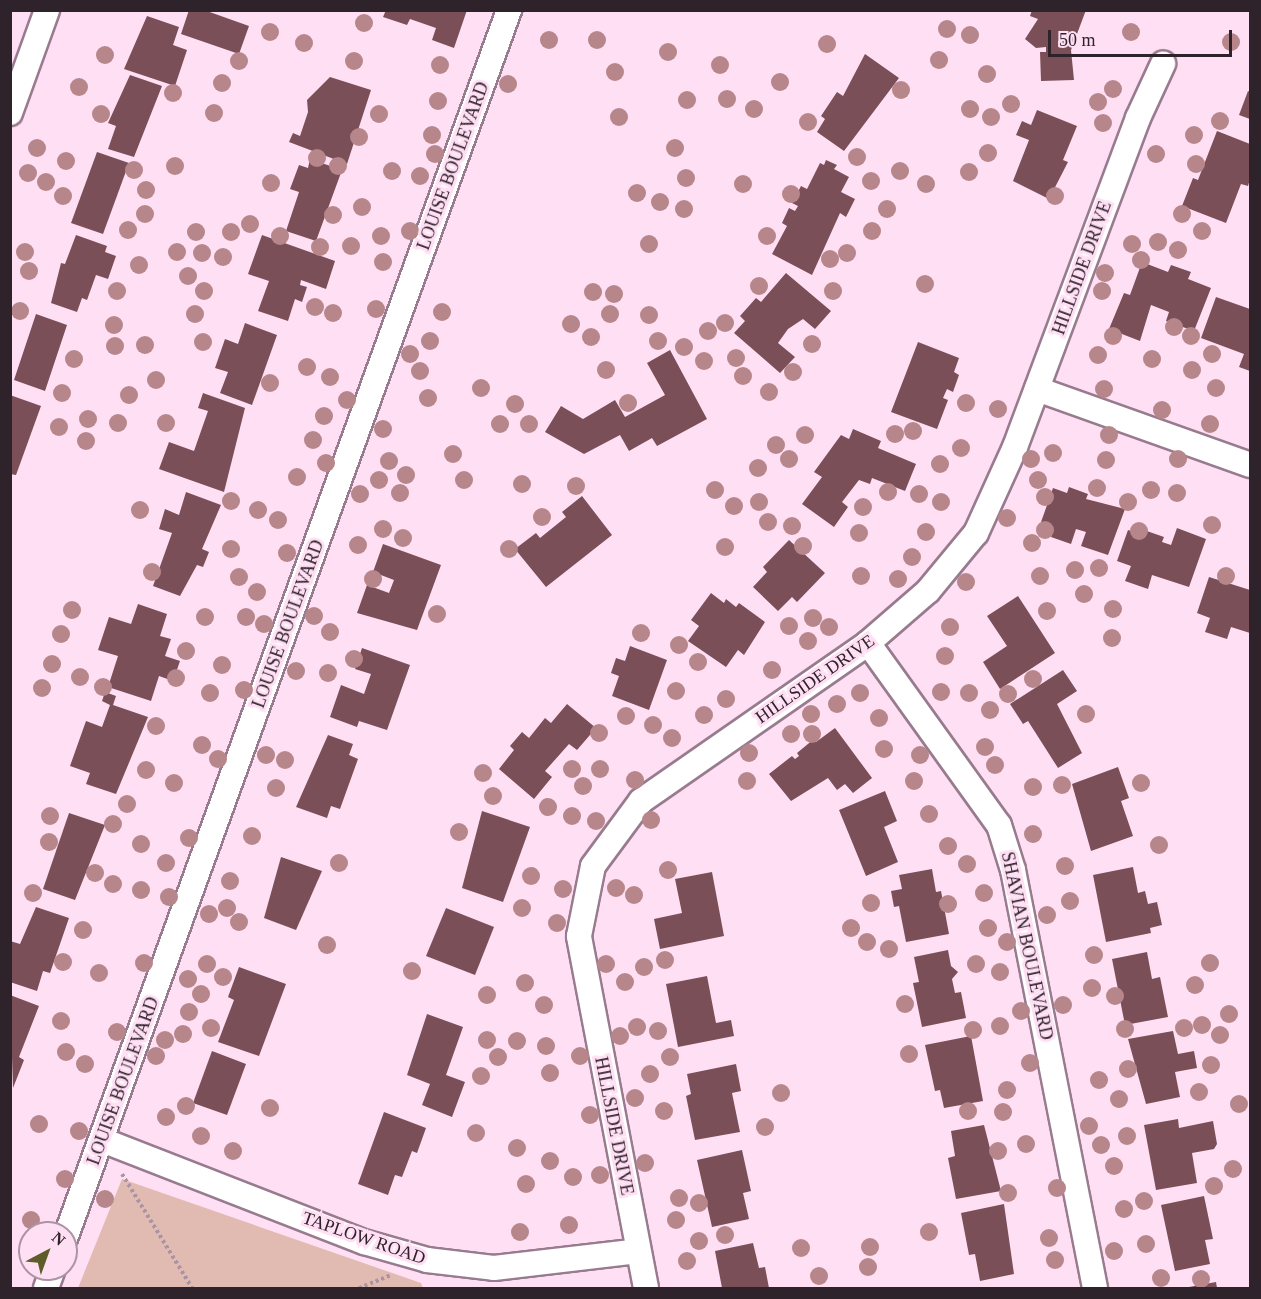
<!DOCTYPE html>
<style>
body{margin:0}
#map{position:relative;width:1261px;height:1299px;overflow:hidden;background:#ffdff4;font-family:Georgia,serif}
div>[style]{position:absolute}
[style*='--x']{left:calc(var(--x)*1px);top:calc(var(--y)*1px);width:calc(var(--w)*1px);rotate:calc(var(--a)*1deg)}
.green>*{inset:0;background:#e1bab2}
.building>*{inset:0;background:#7a4f58}
.path>*{height:4px;margin-top:-2px;transform-origin:0;background:repeating-linear-gradient(90deg,#aa93a2 0 3px,transparent 0 6px)}
.roads{filter:drop-shadow(2px 0 #987b8e) drop-shadow(-2px 0 #987b8e) drop-shadow(0 2px #987b8e) drop-shadow(0 -2px #987b8e)}
.minor>*{height:24px;margin:-12px;padding:0 12px;transform-origin:12px;border-radius:12px;background:#fff}
.trees>*{width:18px;height:18px;margin:-9px;border-radius:50%;background:#b7868a}
span{translate:-50% -50%;white-space:nowrap;text-align:center;line-height:1.15;-webkit-text-stroke:6px #ffdff4;paint-order:stroke}
.street-label{font-size:18px;color:#2f232b}
.frame{position:absolute;inset:0;border:12px solid #2f232b;pointer-events:none}
.north{position:absolute;left:18px;top:1221px;width:60px;height:60px;box-sizing:border-box;background:#ffdff4;border:2px solid #ac94a4;border-radius:50%;rotate:41deg;font-size:16px;font-weight:700;line-height:24px;text-align:center;color:#2f232b}
.north::after{content:'';display:block;margin:auto;width:21px;height:27px;background:#5d5d2a;clip-path:polygon(50% 0,100% 100%,50% 72%,0 100%)}
.scale{position:absolute;left:1048px;top:30px;width:184px;height:27px;box-sizing:border-box;border:3px solid #2f232b;border-top:0;padding-left:8px;font-size:18px;line-height:21px;white-space:nowrap;color:#2f232b;-webkit-text-stroke:4px #ffdff4;paint-order:stroke}
</style>
<div id="map">
<div class="green">
<i style="clip-path:polygon(122px 1179px,421px 1283px,423px 1288px,78px 1288px)"></i>
</div>
<div class="building">
<i style="clip-path:polygon(189px 10px,204px 10px,249px 26px,239px 54px,181px 34px)"></i>
<i style="clip-path:polygon(386px 10px,467px 10px,454px 48px,432px 40px,436px 28px,410px 19px,407px 25px,383px 17px)"></i>
<i style="clip-path:polygon(1032px 10px,1086px 10px,1071px 50px,1074px 80px,1041px 81px,1040px 52px,1046px 52px,1046px 47px,1036px 48px,1025px 39px,1038px 19px,1030px 16px)"></i>
<i style="clip-path:polygon(147px 16px,179px 27px,173px 45px,187px 50px,175px 86px,124px 69px)"></i>
<i style="clip-path:polygon(865px 54px,899px 78px,844px 151px,817px 132px,825px 119px,821px 116px,837px 92px,843px 96px)"></i>
<i style="clip-path:polygon(130px 75px,162px 86px,134px 157px,108px 149px,116px 126px,108px 123px)"></i>
<i style="clip-path:polygon(330px 77px,371px 90px,347px 164px,289px 142px,293px 133px,300px 136px,308px 112px,307px 100px)"></i>
<i style="clip-path:polygon(1248px 91px,1250px 92px,1250px 119px,1239px 115px)"></i>
<i style="clip-path:polygon(1037px 110px,1077px 126px,1063px 160px,1068px 162px,1049px 199px,1013px 181px,1029px 140px,1016px 135px,1022px 121px,1031px 125px)"></i>
<i style="clip-path:polygon(1217px 131px,1250px 144px,1250px 179px,1248px 186px,1241px 184px,1226px 223px,1182px 206px,1193px 178px,1198px 180px)"></i>
<i style="clip-path:polygon(97px 152px,129px 163px,103px 234px,71px 223px)"></i>
<i style="clip-path:polygon(310px 159px,342px 170px,316px 241px,286px 231px,299px 192px,290px 189px,299px 165px,308px 168px)"></i>
<i style="clip-path:polygon(826px 160px,837px 165px,834px 169px,849px 177px,841px 192px,855px 199px,846px 217px,840px 213px,812px 275px,772px 254px,787px 226px,782px 223px,789px 208px,795px 211px,798px 206px,792px 203px,801px 186px,807px 189px,820px 163px,824px 165px)"></i>
<i style="clip-path:polygon(76px 235px,107px 246px,105px 252px,116px 256px,108px 279px,96px 275px,87px 300px,82px 298px,77px 312px,51px 303px,61px 263px,65px 264px)"></i>
<i style="clip-path:polygon(262px 235px,335px 261px,326px 289px,301px 280px,300px 285px,307px 287px,302px 302px,295px 299px,288px 321px,258px 311px,269px 281px,248px 274px)"></i>
<i style="clip-path:polygon(1142px 262px,1168px 272px,1171px 265px,1191px 272px,1188px 279px,1211px 288px,1194px 331px,1166px 321px,1169px 312px,1151px 305px,1140px 341px,1109px 329px,1124px 293px,1130px 295px)"></i>
<i style="clip-path:polygon(786px 273px,831px 311px,815px 329px,803px 319px,788px 329px,778px 343px,795px 357px,780px 373px,734px 333px,745px 321px,740px 316px,756px 298px,761px 302px)"></i>
<i style="clip-path:polygon(1216px 297px,1250px 309px,1250px 371px,1239px 367px,1244px 354px,1201px 338px)"></i>
<i style="clip-path:polygon(36px 314px,67px 325px,45px 391px,14px 380px)"></i>
<i style="clip-path:polygon(245px 323px,277px 335px,252px 405px,220px 393px,228px 372px,215px 368px,225px 339px,238px 344px)"></i>
<i style="clip-path:polygon(918px 342px,959px 358px,954px 372px,959px 375px,953px 392px,947px 389px,943px 398px,948px 400px,937px 429px,891px 412px)"></i>
<i style="clip-path:polygon(670px 350px,707px 419px,657px 446px,652px 438px,629px 451px,620px 435px,584px 454px,545px 432px,561px 406px,583px 419px,615px 400px,625px 417px,665px 395px,647px 363px)"></i>
<i style="clip-path:polygon(203px 393px,245px 408px,224px 492px,159px 469px,169px 442px,194px 451px,208px 411px,198px 408px)"></i>
<i style="clip-path:polygon(10px 395px,41px 406px,16px 475px,10px 474px)"></i>
<i style="clip-path:polygon(853px 429px,881px 441px,878px 448px,916px 464px,905px 491px,872px 478px,870px 484px,859px 480px,842px 502px,848px 507px,834px 527px,802px 504px,822px 477px,814px 472px,841px 435px,849px 439px)"></i>
<i style="clip-path:polygon(1069px 487px,1088px 494px,1086px 499px,1125px 509px,1108px 555px,1081px 546px,1086px 532px,1076px 529px,1071px 544px,1051px 537px,1054px 529px,1040px 525px,1053px 488px,1067px 493px)"></i>
<i style="clip-path:polygon(186px 492px,221px 505px,202px 549px,209px 552px,203px 567px,197px 565px,180px 596px,153px 586px,172px 533px,159px 529px,165px 509px,179px 515px)"></i>
<i style="clip-path:polygon(582px 496px,612px 535px,546px 587px,515px 549px,536px 533px,540px 538px,566px 517px,562px 512px)"></i>
<i style="clip-path:polygon(1177px 528px,1206px 539px,1189px 587px,1152px 575px,1148px 589px,1125px 581px,1131px 566px,1117px 561px,1128px 530px,1143px 535px,1144px 530px,1164px 537px,1162px 542px,1171px 545px)"></i>
<i style="clip-path:polygon(789px 540px,825px 573px,797px 602px,792px 597px,778px 611px,753px 587px,767px 572px,763px 567px)"></i>
<i style="clip-path:polygon(383px 544px,441px 565px,417px 630px,357px 613px,367px 585px,389px 593px,394px 580px,373px 572px)"></i>
<i style="clip-path:polygon(1209px 577px,1250px 590px,1250px 633px,1231px 627px,1227px 639px,1205px 632px,1210px 618px,1197px 613px)"></i>
<i style="clip-path:polygon(711px 593px,724px 603px,726px 599px,736px 607px,739px 603px,765px 622px,744px 655px,738px 650px,726px 667px,688px 641px,699px 626px,691px 620px)"></i>
<i style="clip-path:polygon(1018px 596px,1055px 653px,1000px 689px,983px 662px,1007px 646px,987px 616px)"></i>
<i style="clip-path:polygon(138px 604px,167px 614px,160px 636px,171px 639px,165px 656px,180px 661px,173px 681px,159px 676px,151px 701px,108px 687px,118px 656px,98px 650px,109px 617px,131px 624px)"></i>
<i style="clip-path:polygon(630px 646px,667px 660px,649px 710px,612px 696px,619px 676px,611px 673px,616px 658px,625px 661px)"></i>
<i style="clip-path:polygon(362px 648px,410px 665px,387px 730px,359px 721px,357px 727px,330px 717px,341px 685px,364px 694px,371px 674px,355px 669px)"></i>
<i style="clip-path:polygon(1063px 670px,1077px 691px,1057px 704px,1082px 753px,1058px 768px,1028px 721px,1023px 724px,1010px 704px)"></i>
<i style="clip-path:polygon(105px 692px,116px 696px,113px 705px,148px 717px,116px 794px,86px 784px,90px 773px,70px 766px,86px 721px,102px 727px,110px 705px,102px 701px)"></i>
<i style="clip-path:polygon(567px 704px,596px 728px,577px 750px,569px 744px,545px 771px,552px 777px,534px 799px,499px 769px,514px 750px,510px 746px,522px 732px,529px 738px,545px 718px,551px 723px)"></i>
<i style="clip-path:polygon(835px 728px,872px 778px,853px 793px,845px 784px,837px 790px,828px 778px,791px 801px,769px 774px,792px 756px,795px 759px,799px 756px,797px 753px,814px 739px,816px 742px)"></i>
<i style="clip-path:polygon(328px 735px,353px 744px,349px 755px,358px 759px,340px 809px,331px 806px,327px 818px,296px 807px)"></i>
<i style="clip-path:polygon(1118px 767px,1129px 798px,1121px 801px,1133px 836px,1091px 851px,1072px 784px)"></i>
<i style="clip-path:polygon(885px 791px,897px 821px,884px 827px,898px 862px,866px 876px,839px 810px)"></i>
<i style="clip-path:polygon(482px 811px,530px 827px,503px 902px,462px 888px)"></i>
<i style="clip-path:polygon(69px 813px,105px 825px,75px 900px,43px 889px)"></i>
<i style="clip-path:polygon(281px 857px,322px 871px,296px 930px,264px 918px)"></i>
<i style="clip-path:polygon(1133px 867px,1138px 893px,1145px 891px,1148px 904px,1157px 902px,1162px 925px,1150px 928px,1151px 933px,1106px 942px,1093px 875px)"></i>
<i style="clip-path:polygon(932px 869px,936px 892px,941px 891px,949px 934px,906px 942px,899px 906px,894px 907px,891px 891px,902px 889px,899px 875px)"></i>
<i style="clip-path:polygon(712px 872px,724px 936px,660px 949px,654px 919px,682px 913px,675px 879px)"></i>
<i style="clip-path:polygon(36px 907px,69px 918px,50px 973px,43px 971px,37px 991px,10px 982px,10px 941px,20px 944px)"></i>
<i style="clip-path:polygon(446px 908px,494px 927px,475px 975px,426px 956px)"></i>
<i style="clip-path:polygon(948px 950px,951px 966px,958px 972px,952px 979px,955px 993px,961px 992px,966px 1018px,922px 1027px,913px 983px,919px 982px,914px 957px)"></i>
<i style="clip-path:polygon(1147px 952px,1152px 979px,1160px 977px,1168px 1017px,1125px 1025px,1112px 959px)"></i>
<i style="clip-path:polygon(239px 967px,286px 984px,259px 1056px,218px 1042px,234px 1000px,228px 997px)"></i>
<i style="clip-path:polygon(707px 976px,716px 1023px,731px 1020px,734px 1036px,678px 1047px,666px 984px)"></i>
<i style="clip-path:polygon(10px 995px,39px 1006px,19px 1057px,24px 1060px,13px 1088px)"></i>
<i style="clip-path:polygon(427px 1014px,463px 1027px,446px 1075px,465px 1082px,452px 1117px,422px 1105px,430px 1084px,407px 1075px)"></i>
<i style="clip-path:polygon(1173px 1031px,1178px 1054px,1194px 1051px,1197px 1068px,1175px 1072px,1180px 1097px,1146px 1104px,1128px 1039px)"></i>
<i style="clip-path:polygon(971px 1036px,983px 1101px,944px 1108px,940px 1090px,935px 1091px,925px 1045px)"></i>
<i style="clip-path:polygon(212px 1051px,246px 1064px,227px 1115px,193px 1103px)"></i>
<i style="clip-path:polygon(736px 1064px,741px 1091px,732px 1093px,740px 1132px,695px 1140px,686px 1096px,691px 1094px,687px 1074px)"></i>
<i style="clip-path:polygon(384px 1112px,426px 1128px,417px 1153px,412px 1151px,402px 1177px,395px 1175px,388px 1195px,358px 1184px)"></i>
<i style="clip-path:polygon(1178px 1119px,1179px 1128px,1213px 1121px,1217px 1144px,1214px 1149px,1192px 1153px,1197px 1183px,1156px 1190px,1144px 1125px)"></i>
<i style="clip-path:polygon(984px 1125px,1001px 1191px,956px 1199px,948px 1158px,955px 1156px,951px 1131px)"></i>
<i style="clip-path:polygon(742px 1150px,751px 1191px,743px 1193px,749px 1219px,712px 1227px,697px 1160px)"></i>
<i style="clip-path:polygon(1204px 1196px,1213px 1239px,1205px 1240px,1210px 1264px,1175px 1271px,1161px 1205px)"></i>
<i style="clip-path:polygon(1004px 1204px,1014px 1274px,980px 1281px,975px 1254px,969px 1255px,961px 1213px)"></i>
<i style="clip-path:polygon(753px 1243px,759px 1268px,765px 1267px,769px 1288px,722px 1288px,715px 1251px)"></i>
<i style="clip-path:polygon(1216px 1282px,1217px 1288px,1189px 1288px,1189px 1287px)"></i>
</div>
<div class="path">
<i style="--x:122;--y:1174;--w:134;--a:58.4"></i>
<i style="--x:359;--y:1288;--w:35;--a:-22"></i>
</div>
<div class="roads">
<div class="minor">
<i style="--x:10;--y:113;--w:109;--a:-70.2"></i>
<i style="--x:1037;--y:389;--w:226;--a:19.6"></i>
<i style="--x:868;--y:643;--w:224;--a:54.3"></i>
<i style="--x:999;--y:825;--w:47;--a:72.7"></i>
<i style="--x:1013;--y:870;--w:426;--a:78.9"></i>
<i style="--x:102;--y:1140;--w:281;--a:21.3"></i>
<i style="--x:364;--y:1242;--w:66;--a:15.9"></i>
<i style="--x:427;--y:1260;--w:67;--a:6.8"></i>
<i style="--x:494;--y:1268;--w:145;--a:-6.7"></i>
<i style="--x:66;--y:1236;--w:1304;--a:-70.13"></i>
<i style="--x:46;--y:1288;--w:20;--a:-70"></i>
<i style="--x:646;--y:1288;--w:358;--a:-100.8"></i>
<i style="--x:579;--y:936;--w:71;--a:-78.7"></i>
<i style="--x:593;--y:866;--w:81;--a:-53.6"></i>
<i style="--x:641;--y:801;--w:277;--a:-34.8"></i>
<i style="--x:868;--y:643;--w:79;--a:-40.9"></i>
<i style="--x:928;--y:591;--w:75;--a:-50.4"></i>
<i style="--x:976;--y:533;--w:94;--a:-65.6"></i>
<i style="--x:1015;--y:447;--w:351;--a:-69.5"></i>
<i style="--x:1138;--y:118;--w:60;--a:-65.2"></i>
</div>
</div>
<div class="trees">
<i style="left:364px;top:23px"></i>
<i style="left:947px;top:29px"></i>
<i style="left:270px;top:32px"></i>
<i style="left:1131px;top:32px"></i>
<i style="left:970px;top:35px"></i>
<i style="left:549px;top:40px"></i>
<i style="left:597px;top:40px"></i>
<i style="left:1231px;top:42px"></i>
<i style="left:304px;top:43px"></i>
<i style="left:827px;top:44px"></i>
<i style="left:668px;top:52px"></i>
<i style="left:105px;top:55px"></i>
<i style="left:939px;top:60px"></i>
<i style="left:239px;top:61px"></i>
<i style="left:354px;top:61px"></i>
<i style="left:440px;top:65px"></i>
<i style="left:720px;top:65px"></i>
<i style="left:615px;top:72px"></i>
<i style="left:987px;top:74px"></i>
<i style="left:780px;top:82px"></i>
<i style="left:222px;top:83px"></i>
<i style="left:508px;top:84px"></i>
<i style="left:79px;top:87px"></i>
<i style="left:1113px;top:89px"></i>
<i style="left:901px;top:90px"></i>
<i style="left:173px;top:93px"></i>
<i style="left:727px;top:99px"></i>
<i style="left:687px;top:100px"></i>
<i style="left:438px;top:101px"></i>
<i style="left:1098px;top:102px"></i>
<i style="left:1011px;top:104px"></i>
<i style="left:754px;top:109px"></i>
<i style="left:970px;top:109px"></i>
<i style="left:214px;top:113px"></i>
<i style="left:101px;top:114px"></i>
<i style="left:379px;top:114px"></i>
<i style="left:619px;top:117px"></i>
<i style="left:991px;top:117px"></i>
<i style="left:1220px;top:121px"></i>
<i style="left:808px;top:122px"></i>
<i style="left:1103px;top:123px"></i>
<i style="left:432px;top:135px"></i>
<i style="left:1194px;top:135px"></i>
<i style="left:359px;top:137px"></i>
<i style="left:37px;top:148px"></i>
<i style="left:675px;top:148px"></i>
<i style="left:988px;top:153px"></i>
<i style="left:435px;top:154px"></i>
<i style="left:1156px;top:154px"></i>
<i style="left:857px;top:157px"></i>
<i style="left:317px;top:158px"></i>
<i style="left:66px;top:161px"></i>
<i style="left:1196px;top:164px"></i>
<i style="left:175px;top:166px"></i>
<i style="left:338px;top:166px"></i>
<i style="left:134px;top:170px"></i>
<i style="left:392px;top:171px"></i>
<i style="left:900px;top:171px"></i>
<i style="left:969px;top:172px"></i>
<i style="left:28px;top:173px"></i>
<i style="left:420px;top:176px"></i>
<i style="left:686px;top:178px"></i>
<i style="left:871px;top:181px"></i>
<i style="left:46px;top:182px"></i>
<i style="left:271px;top:183px"></i>
<i style="left:743px;top:184px"></i>
<i style="left:926px;top:184px"></i>
<i style="left:146px;top:190px"></i>
<i style="left:637px;top:193px"></i>
<i style="left:791px;top:194px"></i>
<i style="left:63px;top:196px"></i>
<i style="left:1055px;top:196px"></i>
<i style="left:660px;top:202px"></i>
<i style="left:362px;top:207px"></i>
<i style="left:684px;top:209px"></i>
<i style="left:887px;top:209px"></i>
<i style="left:145px;top:214px"></i>
<i style="left:1182px;top:214px"></i>
<i style="left:333px;top:215px"></i>
<i style="left:250px;top:224px"></i>
<i style="left:128px;top:230px"></i>
<i style="left:410px;top:231px"></i>
<i style="left:872px;top:231px"></i>
<i style="left:1202px;top:231px"></i>
<i style="left:196px;top:232px"></i>
<i style="left:231px;top:232px"></i>
<i style="left:280px;top:236px"></i>
<i style="left:381px;top:236px"></i>
<i style="left:767px;top:236px"></i>
<i style="left:1158px;top:242px"></i>
<i style="left:649px;top:244px"></i>
<i style="left:1132px;top:244px"></i>
<i style="left:351px;top:246px"></i>
<i style="left:320px;top:247px"></i>
<i style="left:1178px;top:250px"></i>
<i style="left:25px;top:252px"></i>
<i style="left:177px;top:252px"></i>
<i style="left:202px;top:253px"></i>
<i style="left:847px;top:253px"></i>
<i style="left:223px;top:257px"></i>
<i style="left:830px;top:259px"></i>
<i style="left:1141px;top:260px"></i>
<i style="left:383px;top:262px"></i>
<i style="left:139px;top:265px"></i>
<i style="left:29px;top:271px"></i>
<i style="left:1105px;top:273px"></i>
<i style="left:188px;top:276px"></i>
<i style="left:925px;top:284px"></i>
<i style="left:759px;top:286px"></i>
<i style="left:117px;top:291px"></i>
<i style="left:204px;top:291px"></i>
<i style="left:833px;top:291px"></i>
<i style="left:1102px;top:291px"></i>
<i style="left:593px;top:292px"></i>
<i style="left:614px;top:294px"></i>
<i style="left:315px;top:307px"></i>
<i style="left:376px;top:309px"></i>
<i style="left:20px;top:311px"></i>
<i style="left:442px;top:312px"></i>
<i style="left:333px;top:313px"></i>
<i style="left:195px;top:314px"></i>
<i style="left:610px;top:314px"></i>
<i style="left:649px;top:315px"></i>
<i style="left:725px;top:323px"></i>
<i style="left:571px;top:324px"></i>
<i style="left:114px;top:325px"></i>
<i style="left:1174px;top:327px"></i>
<i style="left:708px;top:331px"></i>
<i style="left:1113px;top:336px"></i>
<i style="left:1191px;top:336px"></i>
<i style="left:591px;top:337px"></i>
<i style="left:430px;top:341px"></i>
<i style="left:658px;top:341px"></i>
<i style="left:203px;top:342px"></i>
<i style="left:812px;top:344px"></i>
<i style="left:145px;top:345px"></i>
<i style="left:115px;top:346px"></i>
<i style="left:684px;top:347px"></i>
<i style="left:410px;top:354px"></i>
<i style="left:1212px;top:354px"></i>
<i style="left:1098px;top:355px"></i>
<i style="left:736px;top:358px"></i>
<i style="left:74px;top:359px"></i>
<i style="left:1152px;top:359px"></i>
<i style="left:704px;top:361px"></i>
<i style="left:307px;top:367px"></i>
<i style="left:606px;top:370px"></i>
<i style="left:1192px;top:370px"></i>
<i style="left:420px;top:371px"></i>
<i style="left:793px;top:372px"></i>
<i style="left:743px;top:376px"></i>
<i style="left:330px;top:377px"></i>
<i style="left:156px;top:380px"></i>
<i style="left:270px;top:383px"></i>
<i style="left:481px;top:388px"></i>
<i style="left:1216px;top:388px"></i>
<i style="left:1104px;top:389px"></i>
<i style="left:769px;top:392px"></i>
<i style="left:62px;top:393px"></i>
<i style="left:129px;top:395px"></i>
<i style="left:428px;top:398px"></i>
<i style="left:347px;top:400px"></i>
<i style="left:628px;top:403px"></i>
<i style="left:966px;top:403px"></i>
<i style="left:515px;top:404px"></i>
<i style="left:998px;top:409px"></i>
<i style="left:1162px;top:410px"></i>
<i style="left:324px;top:416px"></i>
<i style="left:88px;top:419px"></i>
<i style="left:118px;top:423px"></i>
<i style="left:166px;top:423px"></i>
<i style="left:500px;top:424px"></i>
<i style="left:529px;top:424px"></i>
<i style="left:1210px;top:424px"></i>
<i style="left:59px;top:427px"></i>
<i style="left:383px;top:429px"></i>
<i style="left:913px;top:431px"></i>
<i style="left:895px;top:434px"></i>
<i style="left:805px;top:435px"></i>
<i style="left:1109px;top:435px"></i>
<i style="left:313px;top:440px"></i>
<i style="left:86px;top:441px"></i>
<i style="left:776px;top:445px"></i>
<i style="left:961px;top:448px"></i>
<i style="left:1053px;top:453px"></i>
<i style="left:453px;top:454px"></i>
<i style="left:789px;top:459px"></i>
<i style="left:1031px;top:459px"></i>
<i style="left:1178px;top:459px"></i>
<i style="left:1106px;top:460px"></i>
<i style="left:389px;top:461px"></i>
<i style="left:326px;top:463px"></i>
<i style="left:940px;top:464px"></i>
<i style="left:758px;top:468px"></i>
<i style="left:406px;top:475px"></i>
<i style="left:297px;top:477px"></i>
<i style="left:379px;top:480px"></i>
<i style="left:464px;top:480px"></i>
<i style="left:1038px;top:480px"></i>
<i style="left:522px;top:484px"></i>
<i style="left:576px;top:486px"></i>
<i style="left:1097px;top:488px"></i>
<i style="left:715px;top:490px"></i>
<i style="left:1151px;top:490px"></i>
<i style="left:888px;top:492px"></i>
<i style="left:400px;top:493px"></i>
<i style="left:1177px;top:493px"></i>
<i style="left:360px;top:494px"></i>
<i style="left:919px;top:494px"></i>
<i style="left:1045px;top:497px"></i>
<i style="left:231px;top:501px"></i>
<i style="left:759px;top:502px"></i>
<i style="left:941px;top:502px"></i>
<i style="left:1128px;top:502px"></i>
<i style="left:734px;top:506px"></i>
<i style="left:863px;top:507px"></i>
<i style="left:140px;top:510px"></i>
<i style="left:258px;top:510px"></i>
<i style="left:542px;top:517px"></i>
<i style="left:1007px;top:518px"></i>
<i style="left:278px;top:520px"></i>
<i style="left:768px;top:522px"></i>
<i style="left:1212px;top:525px"></i>
<i style="left:792px;top:526px"></i>
<i style="left:383px;top:529px"></i>
<i style="left:1045px;top:530px"></i>
<i style="left:1139px;top:531px"></i>
<i style="left:926px;top:532px"></i>
<i style="left:859px;top:533px"></i>
<i style="left:403px;top:538px"></i>
<i style="left:1032px;top:543px"></i>
<i style="left:358px;top:545px"></i>
<i style="left:803px;top:546px"></i>
<i style="left:725px;top:547px"></i>
<i style="left:231px;top:549px"></i>
<i style="left:509px;top:549px"></i>
<i style="left:287px;top:553px"></i>
<i style="left:912px;top:557px"></i>
<i style="left:1099px;top:568px"></i>
<i style="left:1075px;top:570px"></i>
<i style="left:152px;top:572px"></i>
<i style="left:861px;top:576px"></i>
<i style="left:1040px;top:576px"></i>
<i style="left:1226px;top:576px"></i>
<i style="left:239px;top:577px"></i>
<i style="left:373px;top:579px"></i>
<i style="left:898px;top:579px"></i>
<i style="left:966px;top:582px"></i>
<i style="left:257px;top:592px"></i>
<i style="left:1084px;top:594px"></i>
<i style="left:1113px;top:609px"></i>
<i style="left:72px;top:610px"></i>
<i style="left:1047px;top:611px"></i>
<i style="left:437px;top:614px"></i>
<i style="left:314px;top:616px"></i>
<i style="left:205px;top:617px"></i>
<i style="left:246px;top:617px"></i>
<i style="left:813px;top:618px"></i>
<i style="left:264px;top:624px"></i>
<i style="left:789px;top:626px"></i>
<i style="left:829px;top:627px"></i>
<i style="left:950px;top:627px"></i>
<i style="left:330px;top:632px"></i>
<i style="left:641px;top:633px"></i>
<i style="left:61px;top:634px"></i>
<i style="left:1112px;top:638px"></i>
<i style="left:808px;top:641px"></i>
<i style="left:679px;top:645px"></i>
<i style="left:186px;top:651px"></i>
<i style="left:945px;top:656px"></i>
<i style="left:354px;top:659px"></i>
<i style="left:698px;top:662px"></i>
<i style="left:52px;top:664px"></i>
<i style="left:222px;top:665px"></i>
<i style="left:772px;top:670px"></i>
<i style="left:296px;top:671px"></i>
<i style="left:328px;top:673px"></i>
<i style="left:80px;top:677px"></i>
<i style="left:176px;top:678px"></i>
<i style="left:1033px;top:679px"></i>
<i style="left:103px;top:687px"></i>
<i style="left:42px;top:688px"></i>
<i style="left:244px;top:690px"></i>
<i style="left:676px;top:691px"></i>
<i style="left:941px;top:692px"></i>
<i style="left:210px;top:693px"></i>
<i style="left:860px;top:693px"></i>
<i style="left:969px;top:693px"></i>
<i style="left:1008px;top:694px"></i>
<i style="left:726px;top:699px"></i>
<i style="left:837px;top:704px"></i>
<i style="left:990px;top:710px"></i>
<i style="left:811px;top:714px"></i>
<i style="left:1086px;top:714px"></i>
<i style="left:704px;top:715px"></i>
<i style="left:626px;top:716px"></i>
<i style="left:879px;top:718px"></i>
<i style="left:653px;top:725px"></i>
<i style="left:156px;top:726px"></i>
<i style="left:599px;top:733px"></i>
<i style="left:791px;top:734px"></i>
<i style="left:812px;top:734px"></i>
<i style="left:672px;top:738px"></i>
<i style="left:202px;top:745px"></i>
<i style="left:985px;top:747px"></i>
<i style="left:884px;top:749px"></i>
<i style="left:749px;top:753px"></i>
<i style="left:266px;top:755px"></i>
<i style="left:920px;top:755px"></i>
<i style="left:218px;top:759px"></i>
<i style="left:285px;top:760px"></i>
<i style="left:995px;top:765px"></i>
<i style="left:572px;top:769px"></i>
<i style="left:600px;top:769px"></i>
<i style="left:146px;top:770px"></i>
<i style="left:483px;top:773px"></i>
<i style="left:635px;top:780px"></i>
<i style="left:747px;top:781px"></i>
<i style="left:914px;top:781px"></i>
<i style="left:174px;top:783px"></i>
<i style="left:1141px;top:783px"></i>
<i style="left:1062px;top:785px"></i>
<i style="left:583px;top:786px"></i>
<i style="left:1033px;top:787px"></i>
<i style="left:276px;top:788px"></i>
<i style="left:493px;top:796px"></i>
<i style="left:127px;top:804px"></i>
<i style="left:548px;top:807px"></i>
<i style="left:929px;top:814px"></i>
<i style="left:50px;top:816px"></i>
<i style="left:572px;top:816px"></i>
<i style="left:651px;top:820px"></i>
<i style="left:596px;top:821px"></i>
<i style="left:113px;top:824px"></i>
<i style="left:459px;top:832px"></i>
<i style="left:1033px;top:834px"></i>
<i style="left:252px;top:836px"></i>
<i style="left:189px;top:838px"></i>
<i style="left:49px;top:842px"></i>
<i style="left:141px;top:844px"></i>
<i style="left:1159px;top:845px"></i>
<i style="left:948px;top:846px"></i>
<i style="left:166px;top:863px"></i>
<i style="left:339px;top:863px"></i>
<i style="left:967px;top:864px"></i>
<i style="left:1065px;top:866px"></i>
<i style="left:668px;top:870px"></i>
<i style="left:95px;top:873px"></i>
<i style="left:531px;top:876px"></i>
<i style="left:230px;top:881px"></i>
<i style="left:113px;top:884px"></i>
<i style="left:616px;top:888px"></i>
<i style="left:563px;top:889px"></i>
<i style="left:141px;top:890px"></i>
<i style="left:33px;top:893px"></i>
<i style="left:984px;top:893px"></i>
<i style="left:634px;top:895px"></i>
<i style="left:169px;top:897px"></i>
<i style="left:1070px;top:901px"></i>
<i style="left:871px;top:903px"></i>
<i style="left:948px;top:904px"></i>
<i style="left:227px;top:908px"></i>
<i style="left:522px;top:908px"></i>
<i style="left:209px;top:914px"></i>
<i style="left:1047px;top:915px"></i>
<i style="left:239px;top:922px"></i>
<i style="left:557px;top:923px"></i>
<i style="left:851px;top:928px"></i>
<i style="left:988px;top:928px"></i>
<i style="left:83px;top:930px"></i>
<i style="left:867px;top:942px"></i>
<i style="left:1007px;top:942px"></i>
<i style="left:327px;top:945px"></i>
<i style="left:889px;top:949px"></i>
<i style="left:1094px;top:955px"></i>
<i style="left:665px;top:960px"></i>
<i style="left:63px;top:962px"></i>
<i style="left:144px;top:963px"></i>
<i style="left:1210px;top:963px"></i>
<i style="left:207px;top:964px"></i>
<i style="left:606px;top:964px"></i>
<i style="left:976px;top:964px"></i>
<i style="left:644px;top:967px"></i>
<i style="left:412px;top:971px"></i>
<i style="left:1000px;top:972px"></i>
<i style="left:99px;top:973px"></i>
<i style="left:223px;top:977px"></i>
<i style="left:188px;top:979px"></i>
<i style="left:625px;top:982px"></i>
<i style="left:525px;top:983px"></i>
<i style="left:1195px;top:985px"></i>
<i style="left:1092px;top:988px"></i>
<i style="left:201px;top:994px"></i>
<i style="left:487px;top:995px"></i>
<i style="left:1115px;top:996px"></i>
<i style="left:905px;top:1004px"></i>
<i style="left:544px;top:1005px"></i>
<i style="left:1063px;top:1005px"></i>
<i style="left:1021px;top:1011px"></i>
<i style="left:189px;top:1012px"></i>
<i style="left:1229px;top:1014px"></i>
<i style="left:61px;top:1021px"></i>
<i style="left:1202px;top:1025px"></i>
<i style="left:1000px;top:1026px"></i>
<i style="left:637px;top:1027px"></i>
<i style="left:211px;top:1028px"></i>
<i style="left:1184px;top:1028px"></i>
<i style="left:1125px;top:1029px"></i>
<i style="left:973px;top:1030px"></i>
<i style="left:658px;top:1031px"></i>
<i style="left:117px;top:1032px"></i>
<i style="left:183px;top:1034px"></i>
<i style="left:1220px;top:1035px"></i>
<i style="left:620px;top:1036px"></i>
<i style="left:165px;top:1040px"></i>
<i style="left:487px;top:1040px"></i>
<i style="left:517px;top:1041px"></i>
<i style="left:546px;top:1046px"></i>
<i style="left:66px;top:1052px"></i>
<i style="left:909px;top:1054px"></i>
<i style="left:156px;top:1056px"></i>
<i style="left:580px;top:1056px"></i>
<i style="left:498px;top:1057px"></i>
<i style="left:670px;top:1057px"></i>
<i style="left:1030px;top:1063px"></i>
<i style="left:85px;top:1064px"></i>
<i style="left:1211px;top:1065px"></i>
<i style="left:1128px;top:1069px"></i>
<i style="left:550px;top:1073px"></i>
<i style="left:650px;top:1074px"></i>
<i style="left:481px;top:1076px"></i>
<i style="left:1099px;top:1080px"></i>
<i style="left:1007px;top:1090px"></i>
<i style="left:1199px;top:1092px"></i>
<i style="left:781px;top:1093px"></i>
<i style="left:635px;top:1098px"></i>
<i style="left:1119px;top:1099px"></i>
<i style="left:1239px;top:1104px"></i>
<i style="left:186px;top:1106px"></i>
<i style="left:270px;top:1108px"></i>
<i style="left:664px;top:1111px"></i>
<i style="left:968px;top:1111px"></i>
<i style="left:1003px;top:1112px"></i>
<i style="left:590px;top:1115px"></i>
<i style="left:166px;top:1117px"></i>
<i style="left:39px;top:1124px"></i>
<i style="left:1089px;top:1126px"></i>
<i style="left:765px;top:1127px"></i>
<i style="left:79px;top:1131px"></i>
<i style="left:476px;top:1133px"></i>
<i style="left:201px;top:1136px"></i>
<i style="left:1127px;top:1136px"></i>
<i style="left:1026px;top:1144px"></i>
<i style="left:1101px;top:1145px"></i>
<i style="left:517px;top:1148px"></i>
<i style="left:233px;top:1151px"></i>
<i style="left:998px;top:1151px"></i>
<i style="left:550px;top:1161px"></i>
<i style="left:645px;top:1163px"></i>
<i style="left:1114px;top:1166px"></i>
<i style="left:1233px;top:1169px"></i>
<i style="left:600px;top:1175px"></i>
<i style="left:573px;top:1177px"></i>
<i style="left:65px;top:1179px"></i>
<i style="left:526px;top:1184px"></i>
<i style="left:1214px;top:1186px"></i>
<i style="left:1057px;top:1188px"></i>
<i style="left:1008px;top:1193px"></i>
<i style="left:679px;top:1198px"></i>
<i style="left:105px;top:1199px"></i>
<i style="left:1144px;top:1201px"></i>
<i style="left:699px;top:1203px"></i>
<i style="left:1124px;top:1209px"></i>
<i style="left:31px;top:1220px"></i>
<i style="left:676px;top:1220px"></i>
<i style="left:569px;top:1225px"></i>
<i style="left:520px;top:1232px"></i>
<i style="left:929px;top:1232px"></i>
<i style="left:725px;top:1235px"></i>
<i style="left:1049px;top:1238px"></i>
<i style="left:699px;top:1241px"></i>
<i style="left:1146px;top:1244px"></i>
<i style="left:870px;top:1247px"></i>
<i style="left:801px;top:1248px"></i>
<i style="left:1114px;top:1251px"></i>
<i style="left:1055px;top:1260px"></i>
<i style="left:687px;top:1261px"></i>
<i style="left:868px;top:1267px"></i>
<i style="left:819px;top:1276px"></i>
<i style="left:1161px;top:1278px"></i>
<i style="left:1201px;top:1279px"></i>
</div>
<div class="street-label">
<span style="left:453px;top:166px;rotate:-70deg">LOUISE BOULEVARD</span>
<span style="left:1082px;top:268px;rotate:-70deg">HILLSIDE DRIVE</span>
<span style="left:288px;top:624px;rotate:-70deg">LOUISE BOULEVARD</span>
<span style="left:815px;top:679px;rotate:-35deg">HILLSIDE DRIVE</span>
<span style="left:1027px;top:946px;rotate:78deg">SHAVIAN BOULEVARD</span>
<span style="left:123px;top:1081px;rotate:-70deg">LOUISE BOULEVARD</span>
<span style="left:614px;top:1126px;rotate:79deg">HILLSIDE DRIVE</span>
<span style="left:364px;top:1238px;rotate:19deg">TAPLOW ROAD</span>
</div>
<div class="frame"></div>
<div class="north">N</div>
<div class="scale">50 m</div>
</div>
